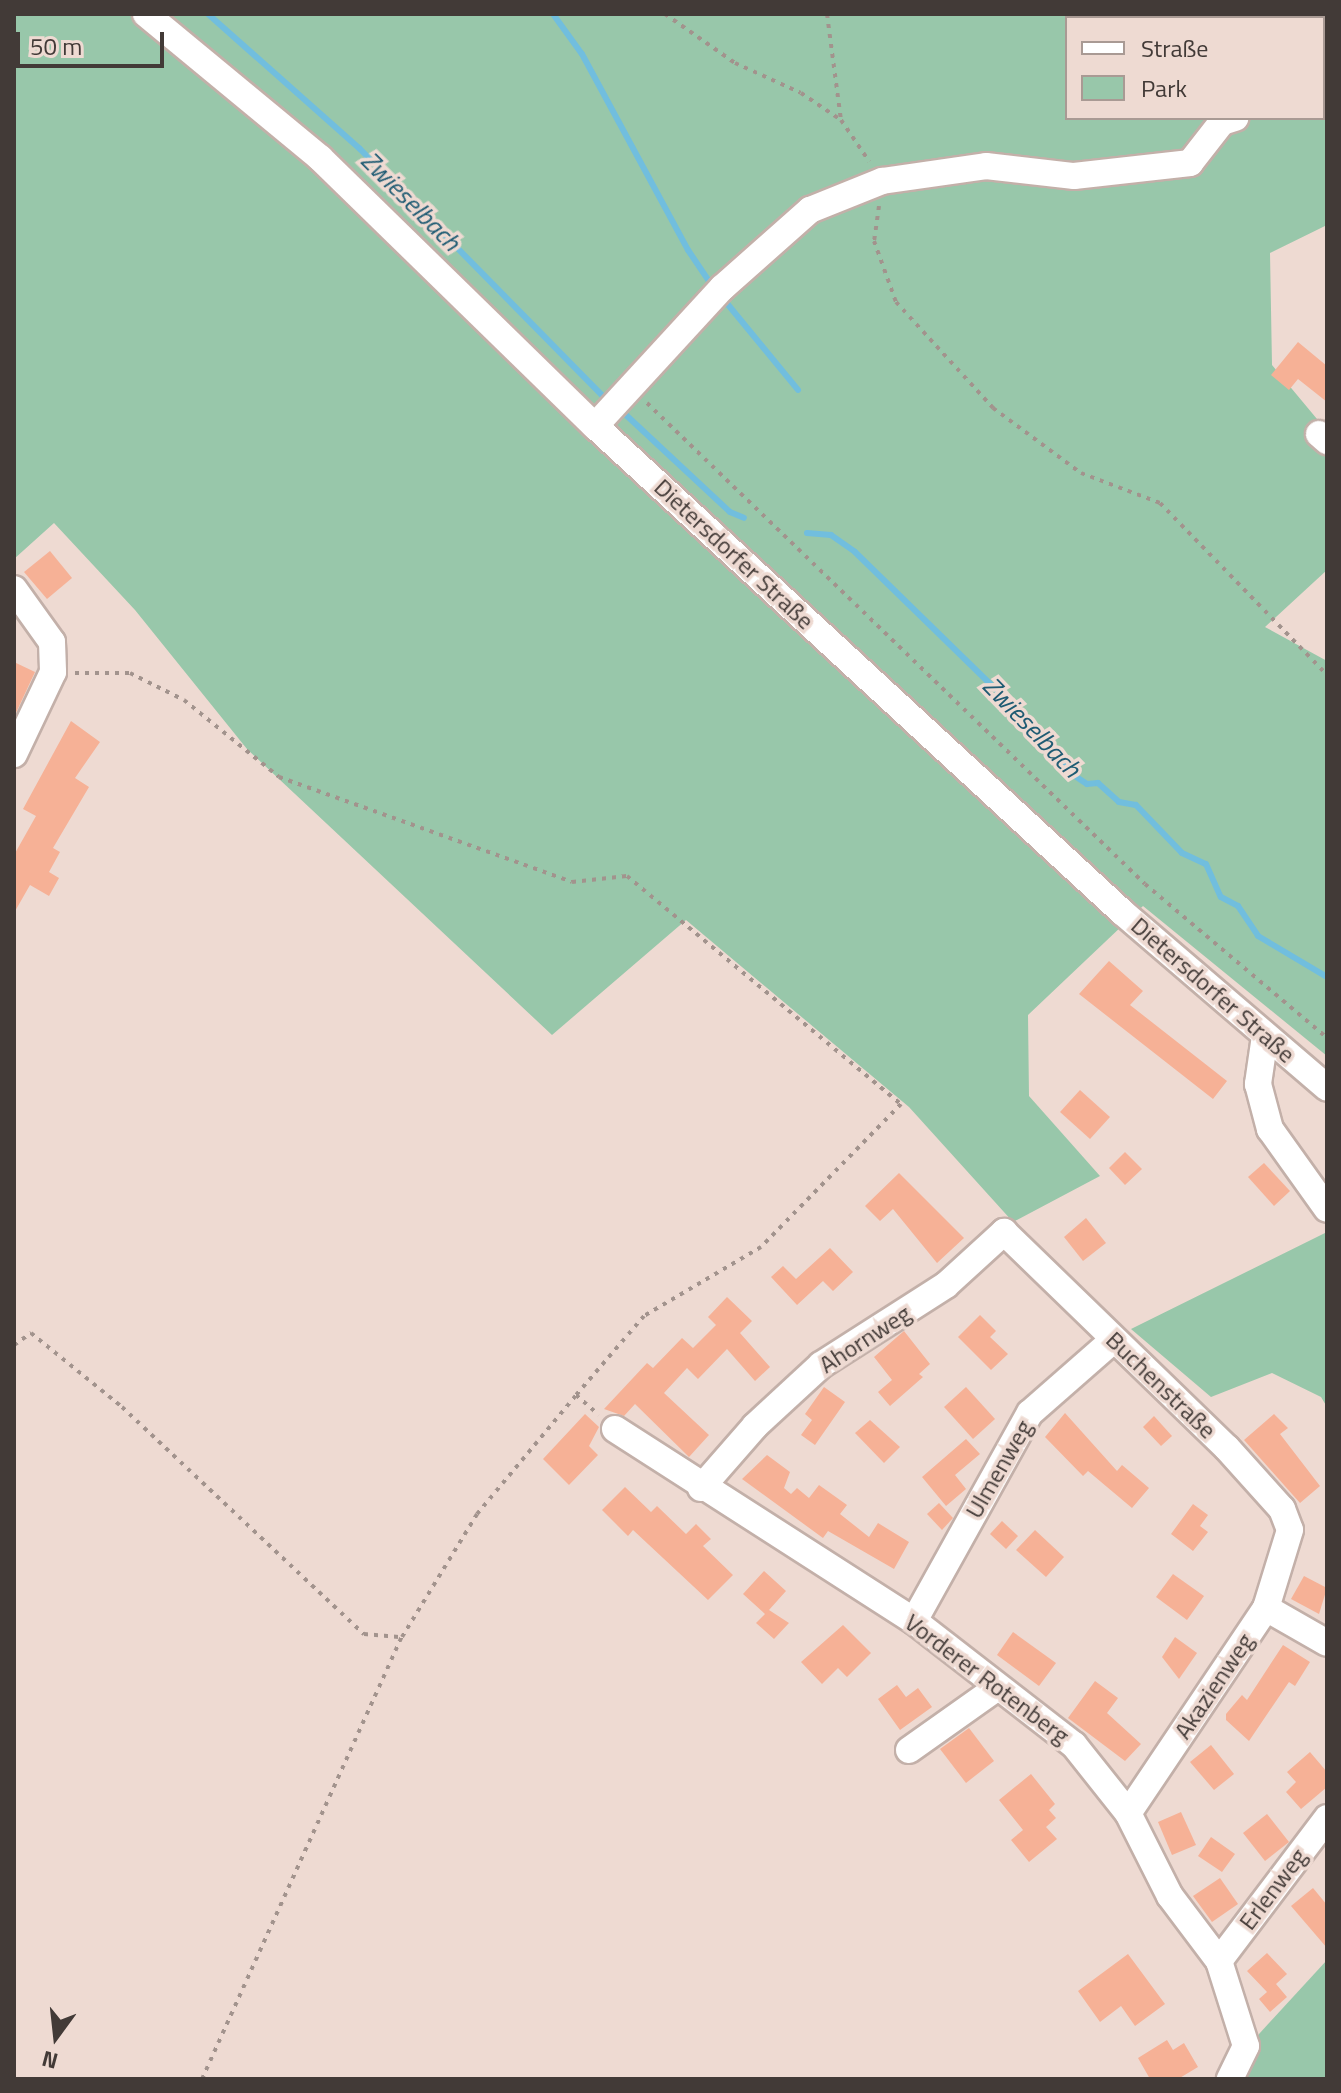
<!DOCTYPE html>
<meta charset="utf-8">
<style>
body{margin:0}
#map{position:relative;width:1341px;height:2093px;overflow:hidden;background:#eedad2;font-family:"Titillium Web",sans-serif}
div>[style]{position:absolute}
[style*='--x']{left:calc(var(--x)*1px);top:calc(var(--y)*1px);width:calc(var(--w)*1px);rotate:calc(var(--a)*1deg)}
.green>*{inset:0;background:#98c7aa}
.stream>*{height:6px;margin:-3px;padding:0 3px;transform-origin:3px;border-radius:3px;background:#71bede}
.building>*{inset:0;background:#f6b196}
.path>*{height:4px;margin-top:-2px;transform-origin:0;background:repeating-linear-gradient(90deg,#a2938d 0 4px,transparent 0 10px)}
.roads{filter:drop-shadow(2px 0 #c3b0a9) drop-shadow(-2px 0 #c3b0a9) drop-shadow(0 2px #c3b0a9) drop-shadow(0 -2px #c3b0a9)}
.minor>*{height:26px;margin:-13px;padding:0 13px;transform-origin:13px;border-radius:13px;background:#fff}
span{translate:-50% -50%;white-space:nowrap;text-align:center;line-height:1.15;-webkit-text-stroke:7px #eedad2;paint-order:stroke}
.street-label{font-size:24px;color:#423a37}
.water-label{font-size:26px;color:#1f5b73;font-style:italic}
.frame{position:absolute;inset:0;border:16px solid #423a37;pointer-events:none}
.legend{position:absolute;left:1065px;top:16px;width:260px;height:104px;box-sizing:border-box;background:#eedad2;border:2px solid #a99a94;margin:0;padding:10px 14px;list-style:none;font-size:24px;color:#423a37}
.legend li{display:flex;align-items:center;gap:16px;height:40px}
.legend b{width:40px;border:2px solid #a99a94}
.north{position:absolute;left:16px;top:1997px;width:80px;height:80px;-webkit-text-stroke:6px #eedad2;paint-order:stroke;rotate:195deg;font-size:22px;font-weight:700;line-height:32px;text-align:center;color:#423a37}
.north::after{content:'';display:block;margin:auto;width:28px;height:36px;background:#423a37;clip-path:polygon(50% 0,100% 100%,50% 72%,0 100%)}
.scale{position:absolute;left:16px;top:32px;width:148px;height:36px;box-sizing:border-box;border:4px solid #423a37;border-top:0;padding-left:10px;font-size:24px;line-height:28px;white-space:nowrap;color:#423a37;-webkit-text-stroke:6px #eedad2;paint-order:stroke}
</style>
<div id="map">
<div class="green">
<i style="clip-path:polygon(evenodd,14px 14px,1327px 14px,1327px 225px,1270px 253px,1272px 365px,1327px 431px,1327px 570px,1265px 627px,1327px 661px,1327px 1056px,1143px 906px,1028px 1015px,1029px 1096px,1100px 1176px,1013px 1222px,909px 1107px,686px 920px,552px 1035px,247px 749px,135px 610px,54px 523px,14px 559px,14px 14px,1067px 18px,1323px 18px,1323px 118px,1067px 118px,1067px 18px)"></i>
<i style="clip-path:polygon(1325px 1233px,1327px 1407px,1321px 1397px,1272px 1373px,1211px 1397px,1131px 1329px)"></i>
<i style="clip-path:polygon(1327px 1960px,1327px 2079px,1237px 2079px,1259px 2034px)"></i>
</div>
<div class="stream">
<i style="--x:208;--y:14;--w:203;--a:41.6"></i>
<i style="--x:360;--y:149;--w:349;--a:45.5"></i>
<i style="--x:553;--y:14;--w:49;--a:54.1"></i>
<i style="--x:582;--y:54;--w:223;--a:61.6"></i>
<i style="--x:688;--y:250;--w:45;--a:56"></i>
<i style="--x:725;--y:301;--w:115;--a:50.6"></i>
<i style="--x:626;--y:415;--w:142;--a:43"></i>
<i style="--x:730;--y:512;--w:15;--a:23"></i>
<i style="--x:807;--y:533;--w:24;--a:5"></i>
<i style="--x:831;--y:535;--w:29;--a:35"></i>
<i style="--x:855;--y:552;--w:271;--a:44.3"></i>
<i style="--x:1049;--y:741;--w:40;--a:55.1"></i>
<i style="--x:1072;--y:774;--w:18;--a:34"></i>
<i style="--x:1087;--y:784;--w:11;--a:-5"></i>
<i style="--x:1098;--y:783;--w:28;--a:42"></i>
<i style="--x:1119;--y:802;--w:17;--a:10"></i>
<i style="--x:1136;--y:805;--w:66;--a:46.2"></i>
<i style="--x:1182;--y:853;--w:26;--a:25"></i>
<i style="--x:1206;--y:864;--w:36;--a:66"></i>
<i style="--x:1221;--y:897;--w:19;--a:28"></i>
<i style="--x:1238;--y:906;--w:36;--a:56"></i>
<i style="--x:1258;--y:936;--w:80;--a:30.7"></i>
</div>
<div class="building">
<i style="clip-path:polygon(1298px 342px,1327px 366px,1327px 402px,1298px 379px,1289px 390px,1271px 375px)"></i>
<i style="clip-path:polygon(50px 551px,72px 578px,47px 599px,24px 572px)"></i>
<i style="clip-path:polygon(14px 662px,35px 672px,14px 717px)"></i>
<i style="clip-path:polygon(71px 721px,100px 742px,75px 778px,89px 787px,53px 848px,60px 852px,49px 872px,59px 878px,49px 896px,30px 885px,14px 913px,14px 855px,36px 816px,23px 809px)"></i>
<i style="clip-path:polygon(1109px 961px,1143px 991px,1130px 1005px,1227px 1081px,1213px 1099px,1079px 994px)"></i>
<i style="clip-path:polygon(1080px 1090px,1110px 1117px,1090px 1139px,1060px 1112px)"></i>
<i style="clip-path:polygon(1125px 1152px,1142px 1169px,1125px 1185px,1109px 1168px)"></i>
<i style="clip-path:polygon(1264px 1163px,1290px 1191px,1274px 1206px,1248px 1177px)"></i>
<i style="clip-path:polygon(899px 1173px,964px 1238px,937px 1263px,893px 1209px,880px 1221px,865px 1206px)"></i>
<i style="clip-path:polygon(1086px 1218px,1106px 1243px,1083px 1261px,1064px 1237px)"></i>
<i style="clip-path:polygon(830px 1248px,853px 1272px,833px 1291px,823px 1281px,797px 1305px,771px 1277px,783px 1266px,796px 1279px)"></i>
<i style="clip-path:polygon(727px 1297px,752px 1321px,740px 1333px,770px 1367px,755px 1381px,727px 1349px,698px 1379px,687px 1368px,664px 1393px,709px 1435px,689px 1457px,635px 1404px,624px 1416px,604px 1409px,647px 1363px,653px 1368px,682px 1338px,693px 1348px,716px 1325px,708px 1317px)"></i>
<i style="clip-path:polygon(980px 1315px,996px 1331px,990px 1337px,1008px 1354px,991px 1370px,958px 1337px)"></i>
<i style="clip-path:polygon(904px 1331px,930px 1364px,919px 1374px,923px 1377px,890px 1406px,878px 1392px,892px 1380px,874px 1357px)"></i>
<i style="clip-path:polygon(824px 1387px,845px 1402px,815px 1445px,801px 1435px,812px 1420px,805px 1414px)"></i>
<i style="clip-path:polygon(966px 1387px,995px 1419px,973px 1439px,944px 1407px)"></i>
<i style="clip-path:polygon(1065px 1413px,1117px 1471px,1122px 1465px,1149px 1488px,1132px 1508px,1088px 1471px,1083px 1476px,1045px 1437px)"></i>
<i style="clip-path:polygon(585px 1414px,599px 1427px,589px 1446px,598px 1455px,569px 1485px,543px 1459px)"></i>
<i style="clip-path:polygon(1274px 1414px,1288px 1428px,1280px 1434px,1320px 1486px,1300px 1503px,1244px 1440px)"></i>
<i style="clip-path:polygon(1154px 1416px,1172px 1436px,1161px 1446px,1143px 1427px)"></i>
<i style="clip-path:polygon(870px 1420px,900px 1447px,884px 1463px,855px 1433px)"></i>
<i style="clip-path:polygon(966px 1439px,980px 1454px,955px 1475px,966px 1489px,946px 1506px,922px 1477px)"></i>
<i style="clip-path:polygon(767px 1455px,790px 1472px,784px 1488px,791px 1494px,797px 1488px,809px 1498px,819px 1485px,847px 1505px,840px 1514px,869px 1537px,878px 1523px,909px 1542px,894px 1569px,828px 1531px,823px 1538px,742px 1479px)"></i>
<i style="clip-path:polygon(625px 1487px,651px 1512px,657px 1506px,686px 1534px,696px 1524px,711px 1539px,703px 1546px,733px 1575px,708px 1600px,633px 1530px,628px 1536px,602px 1510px)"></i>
<i style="clip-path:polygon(939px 1503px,953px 1518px,942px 1530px,927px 1514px)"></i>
<i style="clip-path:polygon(1193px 1504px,1208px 1515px,1200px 1526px,1208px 1532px,1193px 1551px,1171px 1534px)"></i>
<i style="clip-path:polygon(1002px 1521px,1018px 1536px,1006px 1549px,990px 1534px)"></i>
<i style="clip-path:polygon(1035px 1530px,1064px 1557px,1046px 1577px,1016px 1550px)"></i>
<i style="clip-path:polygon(764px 1571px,786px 1591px,769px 1610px,789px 1623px,774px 1639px,756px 1623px,765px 1614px,743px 1594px)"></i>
<i style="clip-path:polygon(1173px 1574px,1204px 1596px,1187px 1620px,1156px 1597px)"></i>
<i style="clip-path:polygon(1304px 1576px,1327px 1588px,1319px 1614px,1291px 1599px)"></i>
<i style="clip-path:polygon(843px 1625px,871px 1653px,847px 1677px,838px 1668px,822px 1684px,801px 1662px)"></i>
<i style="clip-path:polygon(1013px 1632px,1056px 1663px,1039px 1686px,997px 1655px)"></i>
<i style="clip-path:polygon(1175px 1637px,1197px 1653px,1179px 1679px,1162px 1657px)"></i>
<i style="clip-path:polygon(1283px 1645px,1310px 1662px,1295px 1686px,1289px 1682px,1249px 1741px,1226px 1720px,1226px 1714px,1242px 1695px,1247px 1700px)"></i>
<i style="clip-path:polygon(1095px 1681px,1118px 1698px,1107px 1713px,1141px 1744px,1125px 1761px,1068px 1718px)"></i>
<i style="clip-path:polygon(897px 1685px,906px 1697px,918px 1688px,932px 1707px,900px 1730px,878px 1699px)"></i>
<i style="clip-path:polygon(969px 1728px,994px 1761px,966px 1783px,940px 1749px)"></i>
<i style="clip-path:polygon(1211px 1745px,1234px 1774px,1214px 1790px,1190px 1762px)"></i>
<i style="clip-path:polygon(1310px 1752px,1327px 1772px,1327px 1787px,1301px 1809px,1286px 1792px,1296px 1782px,1287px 1772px)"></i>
<i style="clip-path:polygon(1031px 1774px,1055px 1804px,1049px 1810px,1056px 1818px,1046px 1827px,1057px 1839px,1029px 1862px,1011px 1840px,1023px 1830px,999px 1800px)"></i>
<i style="clip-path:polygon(1181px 1812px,1196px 1845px,1172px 1855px,1158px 1822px)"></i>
<i style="clip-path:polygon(1267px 1814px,1289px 1842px,1265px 1861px,1243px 1833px)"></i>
<i style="clip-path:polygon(1211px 1837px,1235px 1854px,1222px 1872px,1198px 1856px)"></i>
<i style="clip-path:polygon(1220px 1878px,1238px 1904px,1212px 1922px,1193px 1896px)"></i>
<i style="clip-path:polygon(1313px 1888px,1327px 1905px,1327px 1948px,1291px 1906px)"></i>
<i style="clip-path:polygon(1267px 1953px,1287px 1974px,1276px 1984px,1287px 1997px,1270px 2012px,1259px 1999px,1267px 1992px,1247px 1971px)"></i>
<i style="clip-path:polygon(1128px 1954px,1165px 2004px,1135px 2026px,1121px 2006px,1100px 2022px,1078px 1991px)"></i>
<i style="clip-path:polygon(1167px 2040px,1173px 2050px,1184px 2043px,1198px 2067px,1178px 2079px,1150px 2079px,1138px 2058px)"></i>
</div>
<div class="path">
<i style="--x:665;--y:14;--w:85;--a:35"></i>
<i style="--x:735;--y:63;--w:72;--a:24.4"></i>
<i style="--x:801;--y:93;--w:48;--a:34"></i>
<i style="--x:841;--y:120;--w:50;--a:55.7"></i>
<i style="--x:827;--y:14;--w:107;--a:82.5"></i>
<i style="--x:879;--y:206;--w:35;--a:98"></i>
<i style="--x:874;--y:241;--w:65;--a:70.2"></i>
<i style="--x:896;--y:302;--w:144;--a:47.5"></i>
<i style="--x:993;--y:408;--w:109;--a:36.5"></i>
<i style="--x:1081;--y:473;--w:85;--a:20.8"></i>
<i style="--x:1160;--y:503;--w:240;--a:45.8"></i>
<i style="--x:647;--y:403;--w:692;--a:44.01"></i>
<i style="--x:1145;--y:884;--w:238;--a:40.2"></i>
<i style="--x:75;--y:673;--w:55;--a:0"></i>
<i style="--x:130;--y:673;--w:60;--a:26.6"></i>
<i style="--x:184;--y:700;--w:122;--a:39"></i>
<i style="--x:279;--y:777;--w:311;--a:19.7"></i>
<i style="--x:572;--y:882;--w:55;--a:-6.2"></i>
<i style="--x:627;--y:876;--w:356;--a:39.8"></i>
<i style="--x:901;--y:1104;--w:200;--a:134.4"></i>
<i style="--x:761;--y:1247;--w:136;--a:149.5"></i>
<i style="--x:644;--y:1316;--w:104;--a:130.7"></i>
<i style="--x:576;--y:1395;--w:30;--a:41"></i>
<i style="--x:14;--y:1345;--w:21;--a:-35"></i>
<i style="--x:31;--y:1333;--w:117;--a:39.1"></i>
<i style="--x:122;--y:1407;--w:332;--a:43.2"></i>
<i style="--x:364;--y:1634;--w:38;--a:5"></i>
<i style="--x:202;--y:2079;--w:485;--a:-65.7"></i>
<i style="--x:402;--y:1637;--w:144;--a:-58.6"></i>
<i style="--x:477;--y:1514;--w:155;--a:-50.2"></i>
</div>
<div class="roads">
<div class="minor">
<i style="--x:146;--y:14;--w:226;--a:39.6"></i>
<i style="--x:320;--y:158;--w:384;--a:44.3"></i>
<i style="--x:595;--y:426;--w:717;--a:42.68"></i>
<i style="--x:1122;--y:912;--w:270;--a:40.6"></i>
<i style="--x:1323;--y:92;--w:4;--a:-27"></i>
<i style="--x:595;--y:426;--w:188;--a:-47.4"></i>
<i style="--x:722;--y:288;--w:118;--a:-41.6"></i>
<i style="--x:810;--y:210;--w:78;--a:-21.9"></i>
<i style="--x:882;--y:181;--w:105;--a:-8.2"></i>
<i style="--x:986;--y:166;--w:89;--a:6.5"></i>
<i style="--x:1074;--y:176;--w:117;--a:-6.4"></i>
<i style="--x:1190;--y:163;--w:52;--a:-52"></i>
<i style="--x:1222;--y:122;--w:14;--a:-17"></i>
<i style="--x:1319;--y:434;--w:11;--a:41"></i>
<i style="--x:14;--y:589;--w:65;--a:54.4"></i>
<i style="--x:52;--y:642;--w:30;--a:88"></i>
<i style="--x:53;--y:672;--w:91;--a:115.4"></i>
<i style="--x:1265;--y:1036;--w:49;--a:98.3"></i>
<i style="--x:1258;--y:1084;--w:47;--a:75.1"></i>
<i style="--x:1270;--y:1129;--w:98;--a:54.5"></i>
<i style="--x:615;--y:1429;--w:355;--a:32.7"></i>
<i style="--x:914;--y:1621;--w:202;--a:37.8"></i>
<i style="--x:1074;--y:1745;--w:87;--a:51.5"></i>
<i style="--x:1128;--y:1813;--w:93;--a:63.2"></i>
<i style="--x:1170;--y:1896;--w:81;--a:53"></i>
<i style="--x:1219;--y:1961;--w:89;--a:72.4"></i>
<i style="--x:1246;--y:2046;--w:37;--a:116"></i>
<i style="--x:701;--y:1488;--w:82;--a:-48.9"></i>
<i style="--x:755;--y:1426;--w:90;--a:-42.7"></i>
<i style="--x:821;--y:1365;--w:148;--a:-32.6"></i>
<i style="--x:946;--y:1285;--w:79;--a:-42.4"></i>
<i style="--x:1004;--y:1232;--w:310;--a:44.1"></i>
<i style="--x:1227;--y:1448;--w:82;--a:48"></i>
<i style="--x:1282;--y:1509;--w:22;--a:69"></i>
<i style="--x:1290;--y:1530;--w:82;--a:107.1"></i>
<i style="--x:1266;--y:1608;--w:247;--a:123.9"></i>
<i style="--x:1266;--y:1608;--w:70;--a:29.8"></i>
<i style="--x:914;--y:1621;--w:238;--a:-60.9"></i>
<i style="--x:1030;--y:1413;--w:111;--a:-41.3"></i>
<i style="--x:909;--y:1750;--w:109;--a:-35.3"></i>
<i style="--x:1219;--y:1961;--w:179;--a:-52.9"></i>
</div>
</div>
<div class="street-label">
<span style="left:734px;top:554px;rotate:43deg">Dietersdorfer Straße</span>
<span style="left:1213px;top:990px;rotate:41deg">Dietersdorfer Straße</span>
<span style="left:865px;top:1339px;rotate:-33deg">Ahornweg</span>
<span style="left:1161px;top:1385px;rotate:44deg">Buchenstraße</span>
<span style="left:999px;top:1469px;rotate:-60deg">Ulmenweg</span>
<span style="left:987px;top:1679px;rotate:37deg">Vorderer Rotenberg</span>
<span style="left:1214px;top:1686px;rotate:-56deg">Akazienweg</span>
<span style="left:1273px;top:1889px;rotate:-53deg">Erlenweg</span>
</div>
<div class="water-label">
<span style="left:411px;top:201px;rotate:45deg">Zwieselbach</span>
<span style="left:1032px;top:727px;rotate:46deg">Zwieselbach</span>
</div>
<div class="frame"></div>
<ul class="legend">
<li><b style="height:10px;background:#fff"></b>Straße</li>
<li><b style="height:22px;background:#98c7aa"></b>Park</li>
</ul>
<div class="north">N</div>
<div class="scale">50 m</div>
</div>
